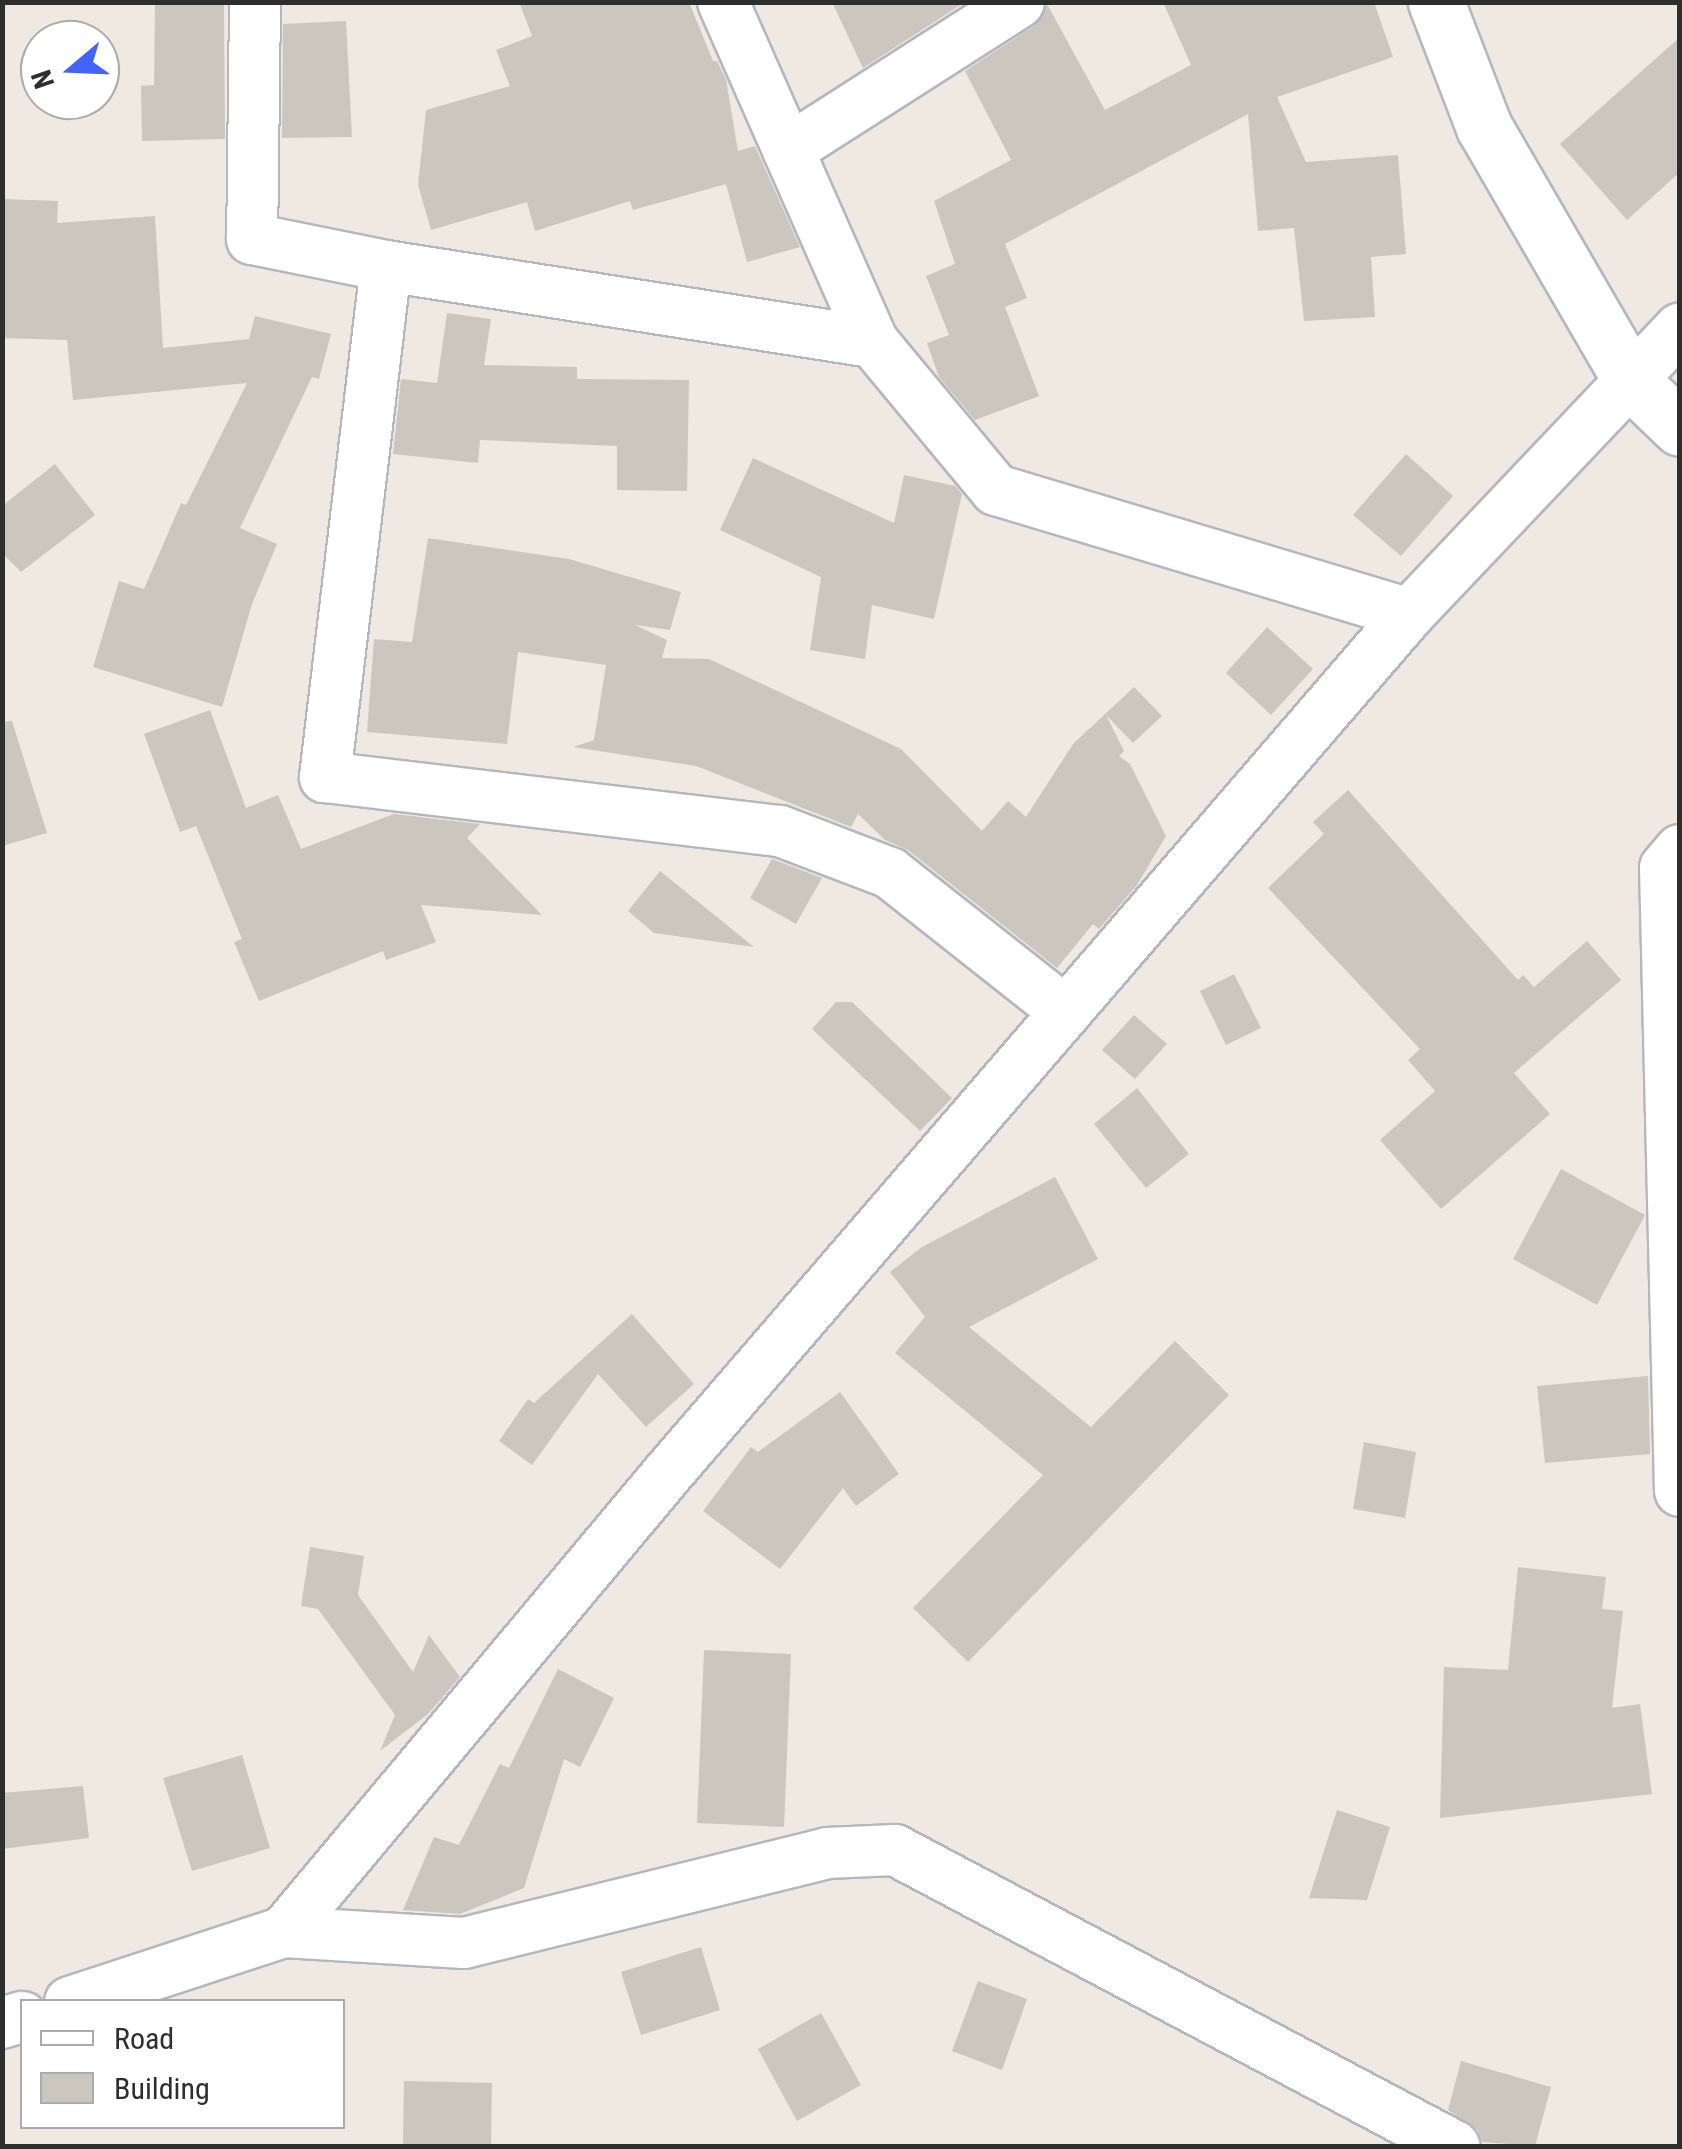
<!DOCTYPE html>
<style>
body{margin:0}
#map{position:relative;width:1682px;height:2149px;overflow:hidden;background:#efe9e1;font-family:"Roboto Condensed",sans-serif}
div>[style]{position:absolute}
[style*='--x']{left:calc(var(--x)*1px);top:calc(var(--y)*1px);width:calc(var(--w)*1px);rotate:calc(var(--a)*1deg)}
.building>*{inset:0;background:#cbc7bf}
.roads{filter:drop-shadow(2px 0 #b4b7c1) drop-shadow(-2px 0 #b4b7c1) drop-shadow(0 2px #b4b7c1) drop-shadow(0 -2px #b4b7c1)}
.minor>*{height:50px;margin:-25px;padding:0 25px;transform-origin:25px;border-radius:25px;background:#fff}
.tertiary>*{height:55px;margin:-27.5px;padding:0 27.5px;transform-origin:27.5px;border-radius:27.5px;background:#fff}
span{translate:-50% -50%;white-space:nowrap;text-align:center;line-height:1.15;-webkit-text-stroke:9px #fff;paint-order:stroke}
.frame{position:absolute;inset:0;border:5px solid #2e2e2e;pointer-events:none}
.legend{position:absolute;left:20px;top:1999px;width:325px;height:130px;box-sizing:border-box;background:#fff;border:2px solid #ababab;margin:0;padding:12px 18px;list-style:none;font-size:30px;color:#2e2e2e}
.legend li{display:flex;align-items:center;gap:20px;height:50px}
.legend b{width:50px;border:2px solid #ababab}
.north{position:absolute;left:20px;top:20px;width:100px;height:100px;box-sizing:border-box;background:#fff;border:2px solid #ababab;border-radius:50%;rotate:251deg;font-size:28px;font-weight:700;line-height:40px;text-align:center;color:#2e2e2e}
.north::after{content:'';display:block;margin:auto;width:35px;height:45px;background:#4264fb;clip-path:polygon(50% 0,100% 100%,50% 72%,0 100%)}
</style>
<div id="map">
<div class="building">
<i style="clip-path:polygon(155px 2px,224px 2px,225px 139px,142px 141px,141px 86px,154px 85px)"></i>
<i style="clip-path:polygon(519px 2px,689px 2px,713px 61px,717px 61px,726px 79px,738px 151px,755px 146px,800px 247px,747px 262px,726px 184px,633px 210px,630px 201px,535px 231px,527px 202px,431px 230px,418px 185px,426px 110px,510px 86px,496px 50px,532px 36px)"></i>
<i style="clip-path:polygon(832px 2px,965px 2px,863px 68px)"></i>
<i style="clip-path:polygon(1163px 2px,1374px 2px,1393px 57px,1277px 97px,1306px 162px,1398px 155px,1406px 254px,1371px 257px,1375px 317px,1304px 321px,1294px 228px,1258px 231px,1248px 114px,1005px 244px,1027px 298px,1005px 307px,1039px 396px,975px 420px,939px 377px,927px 343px,949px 335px,926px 276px,955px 264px,934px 201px,1011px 160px,965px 71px,1034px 26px,1047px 4px,1105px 110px,1191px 65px)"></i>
<i style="clip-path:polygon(346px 21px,352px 137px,282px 138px,283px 24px)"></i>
<i style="clip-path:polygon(1680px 37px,1680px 172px,1627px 220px,1560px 144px)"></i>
<i style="clip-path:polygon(2px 199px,58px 201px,57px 223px,155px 216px,163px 348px,249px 339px,255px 316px,331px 334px,319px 379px,312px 377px,240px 528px,277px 544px,252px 604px,222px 707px,93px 667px,119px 581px,144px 589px,181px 503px,186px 505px,247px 383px,73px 400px,67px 340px,2px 338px)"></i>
<i style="clip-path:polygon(447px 313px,491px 319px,484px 365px,577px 367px,577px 379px,689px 380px,687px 491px,617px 490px,617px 446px,480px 440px,478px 463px,393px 454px,401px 379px,437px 383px)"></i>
<i style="clip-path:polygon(1406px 454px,1453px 496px,1401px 556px,1353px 515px)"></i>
<i style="clip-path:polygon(753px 458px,894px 523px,904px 475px,955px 486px,962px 494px,934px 619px,872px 605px,865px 659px,810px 650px,821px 577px,720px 530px)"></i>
<i style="clip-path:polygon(55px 464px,95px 515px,21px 572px,2px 553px,2px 506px)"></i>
<i style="clip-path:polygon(428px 538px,569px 559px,681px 592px,670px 630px,635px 625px,667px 640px,662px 658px,709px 659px,901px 749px,982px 831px,1008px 801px,1026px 817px,1073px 744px,1134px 687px,1162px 716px,1133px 743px,1106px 715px,1124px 751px,1119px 756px,1130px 764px,1166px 836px,1137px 885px,1099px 929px,1093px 924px,1057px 968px,908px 850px,885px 840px,858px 814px,851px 827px,696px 766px,573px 747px,594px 740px,606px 665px,518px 652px,507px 744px,367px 732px,374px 639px,412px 642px)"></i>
<i style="clip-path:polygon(1267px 627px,1313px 669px,1271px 715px,1226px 673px)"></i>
<i style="clip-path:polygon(210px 710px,246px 808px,278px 795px,301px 849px,394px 814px,480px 824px,467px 838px,542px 915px,421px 905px,436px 942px,386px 960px,383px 951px,259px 1001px,234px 942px,242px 939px,196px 826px,180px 832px,144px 734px)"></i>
<i style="clip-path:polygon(12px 721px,47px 833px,2px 846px,2px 722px)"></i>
<i style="clip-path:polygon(1348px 790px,1518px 980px,1523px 975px,1534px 987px,1587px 941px,1621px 980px,1514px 1073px,1550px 1114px,1441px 1209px,1380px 1140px,1435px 1091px,1408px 1060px,1420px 1049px,1268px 888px,1324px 834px,1313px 822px)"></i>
<i style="clip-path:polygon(772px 859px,822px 878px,796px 924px,750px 898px)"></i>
<i style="clip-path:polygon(660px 871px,754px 947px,654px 933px,628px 911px)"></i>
<i style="clip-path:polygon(1234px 974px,1261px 1028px,1226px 1045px,1200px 991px)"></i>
<i style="clip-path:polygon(836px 1002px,852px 1002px,952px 1098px,920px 1131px,812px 1029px)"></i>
<i style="clip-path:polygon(1134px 1015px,1167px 1044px,1135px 1079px,1102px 1050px)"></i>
<i style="clip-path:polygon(1137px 1088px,1189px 1154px,1146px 1188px,1094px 1124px)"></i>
<i style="clip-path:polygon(1561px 1169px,1645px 1215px,1597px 1305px,1513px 1259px)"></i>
<i style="clip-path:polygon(1055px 1177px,1098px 1259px,969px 1327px,1091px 1427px,1175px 1341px,1229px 1395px,968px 1662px,913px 1608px,1043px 1475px,895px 1353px,925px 1317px,890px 1272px,922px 1247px)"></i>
<i style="clip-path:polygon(632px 1314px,694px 1384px,646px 1427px,598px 1374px,532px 1465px,499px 1441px,528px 1399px,534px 1403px)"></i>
<i style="clip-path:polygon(1648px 1376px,1650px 1454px,1545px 1463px,1537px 1386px)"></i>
<i style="clip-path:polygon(840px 1392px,899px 1474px,856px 1506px,843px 1488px,780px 1569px,703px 1511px,751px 1447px,758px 1452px)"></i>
<i style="clip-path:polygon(1364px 1442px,1416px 1452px,1405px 1518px,1353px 1509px)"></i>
<i style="clip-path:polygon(310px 1547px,364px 1556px,358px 1595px,413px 1672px,429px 1635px,460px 1677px,428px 1714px,380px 1751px,395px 1715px,318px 1609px,301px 1606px)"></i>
<i style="clip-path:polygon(1518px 1567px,1606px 1577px,1602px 1609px,1623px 1611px,1612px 1708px,1640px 1704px,1652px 1794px,1440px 1818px,1444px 1667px,1508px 1670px)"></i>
<i style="clip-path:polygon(704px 1650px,791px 1654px,784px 1827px,697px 1823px)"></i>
<i style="clip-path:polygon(558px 1669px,614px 1698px,580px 1767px,564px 1759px,524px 1888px,460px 1914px,403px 1910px,434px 1837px,459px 1845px,500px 1764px,509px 1768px)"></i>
<i style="clip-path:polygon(242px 1755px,270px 1848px,192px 1871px,163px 1778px)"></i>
<i style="clip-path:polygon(83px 1786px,89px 1838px,2px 1849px,2px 1793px)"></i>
<i style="clip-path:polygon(1337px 1810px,1390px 1827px,1367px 1900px,1309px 1898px)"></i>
<i style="clip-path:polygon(701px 1947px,720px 2010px,641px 2035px,621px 1972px)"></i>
<i style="clip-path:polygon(978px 1981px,1027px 1999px,1002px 2070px,952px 2051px)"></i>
<i style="clip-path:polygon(821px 2013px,861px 2085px,797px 2121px,758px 2049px)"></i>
<i style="clip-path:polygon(1461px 2061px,1551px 2087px,1535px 2146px,1482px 2142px,1478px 2130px,1448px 2110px)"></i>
<i style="clip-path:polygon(404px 2081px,492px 2083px,491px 2146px,403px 2146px)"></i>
</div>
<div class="roads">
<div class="minor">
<i style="--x:255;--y:2;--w:237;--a:90.7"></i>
<i style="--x:252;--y:239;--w:137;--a:11.4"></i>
<i style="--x:386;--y:266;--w:493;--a:8.9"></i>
<i style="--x:723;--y:2;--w:372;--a:66.2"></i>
<i style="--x:873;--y:342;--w:192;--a:50.3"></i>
<i style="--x:996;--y:490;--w:431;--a:16.7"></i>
<i style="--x:788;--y:150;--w:274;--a:-32.6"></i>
<i style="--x:386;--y:266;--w:515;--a:96.81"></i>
<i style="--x:325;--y:777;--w:458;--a:6.8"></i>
<i style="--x:780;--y:831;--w:118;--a:20.9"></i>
<i style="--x:890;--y:873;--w:224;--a:38.3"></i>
<i style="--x:1680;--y:850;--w:23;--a:130"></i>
<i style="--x:1665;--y:868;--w:623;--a:88.62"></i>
<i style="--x:284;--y:1932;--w:180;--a:3.5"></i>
<i style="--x:464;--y:1943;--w:374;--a:-13.9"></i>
<i style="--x:827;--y:1853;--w:68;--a:-2.5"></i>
<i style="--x:895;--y:1850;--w:633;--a:27.9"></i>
<i style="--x:70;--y:2002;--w:225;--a:-18.1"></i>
<i style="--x:284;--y:1932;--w:598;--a:-50.08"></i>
<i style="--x:668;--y:1473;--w:1134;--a:-49.22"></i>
<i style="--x:1409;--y:614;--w:394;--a:-46.5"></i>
<i style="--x:2;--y:2023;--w:21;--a:-17"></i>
</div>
<div class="tertiary">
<i style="--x:1436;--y:2;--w:134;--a:69"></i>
<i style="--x:1484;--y:127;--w:295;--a:59.9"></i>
<i style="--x:1632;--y:382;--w:66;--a:43.8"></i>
</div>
</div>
<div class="frame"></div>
<ul class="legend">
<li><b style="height:12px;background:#fff"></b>Road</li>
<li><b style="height:28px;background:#cbc7bf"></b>Building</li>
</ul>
<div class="north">N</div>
</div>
